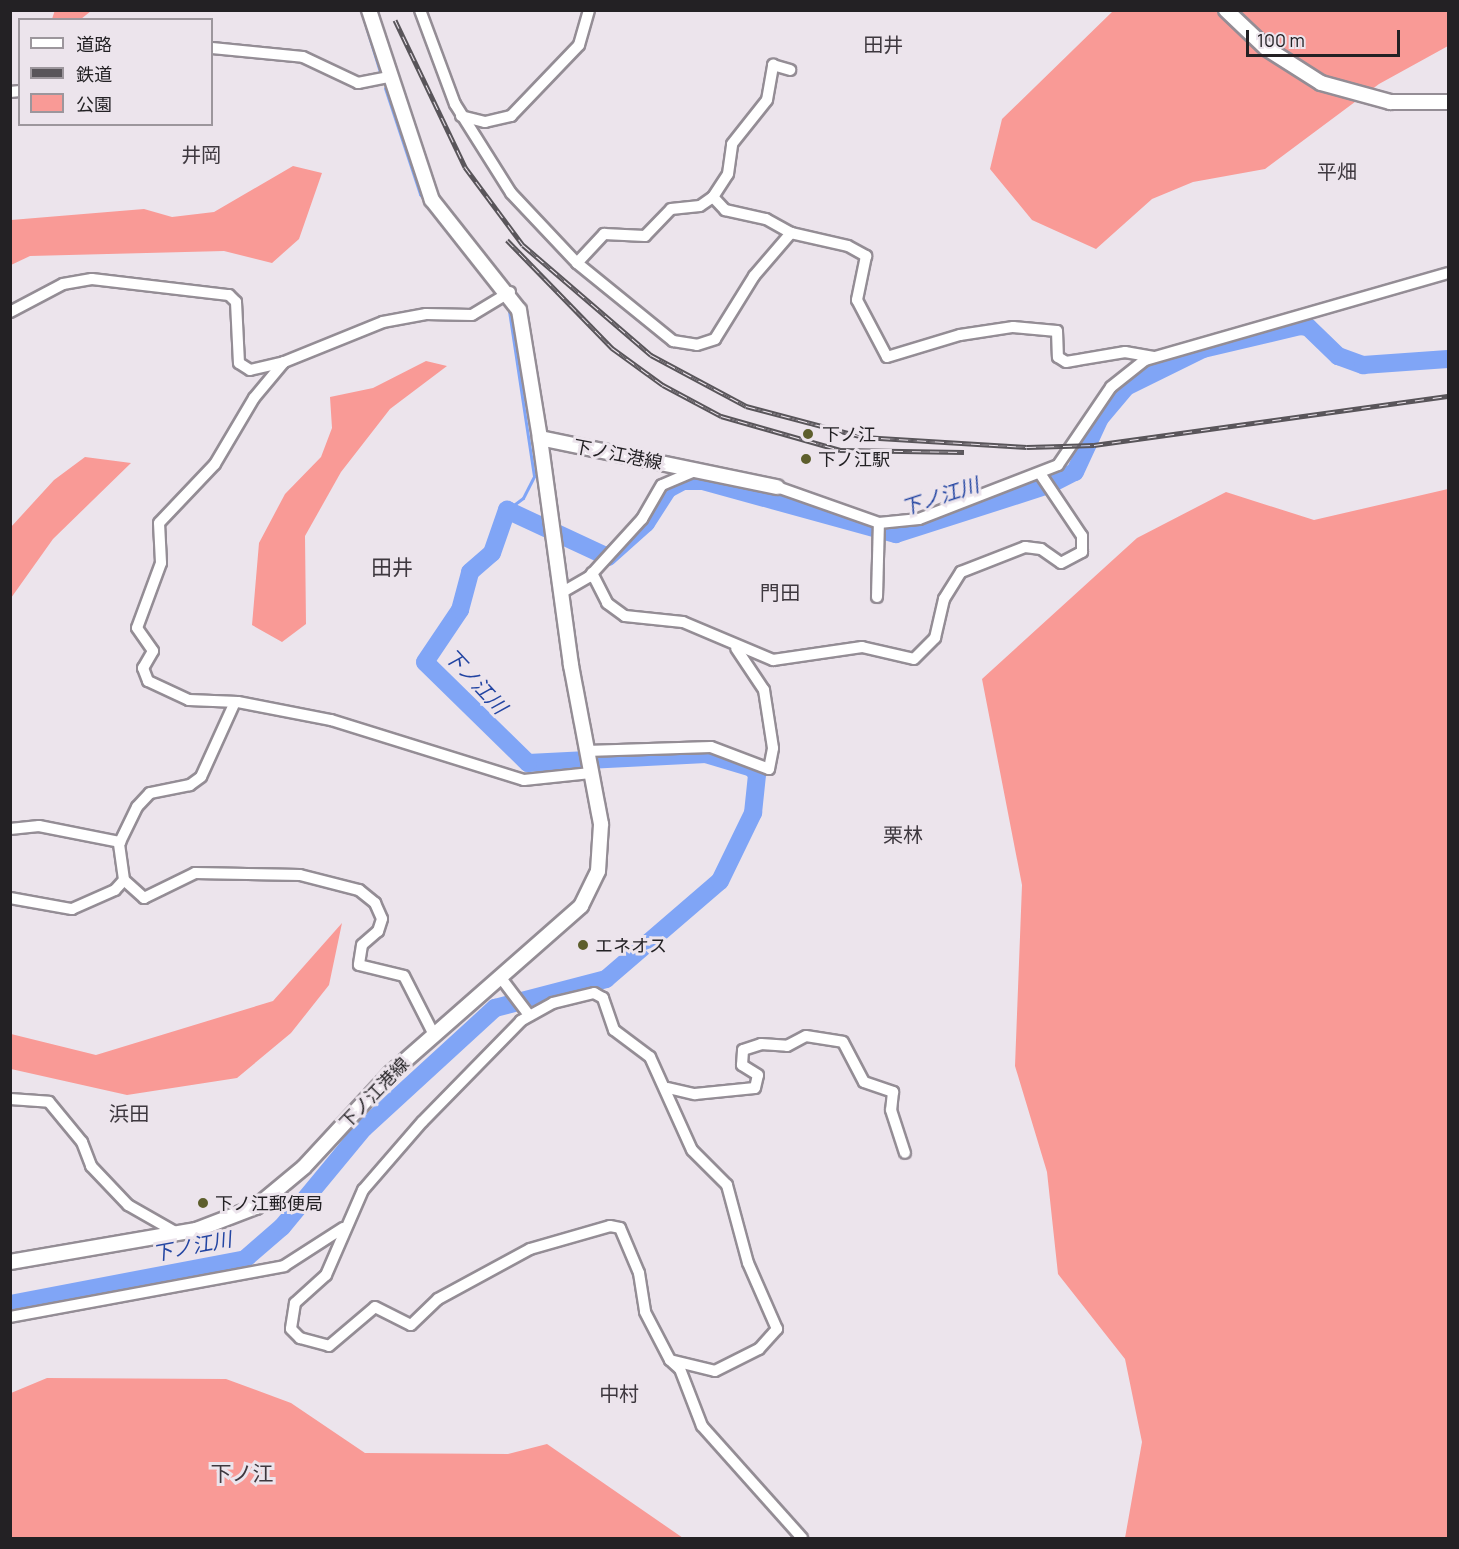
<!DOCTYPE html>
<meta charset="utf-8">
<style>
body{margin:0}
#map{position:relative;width:1459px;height:1549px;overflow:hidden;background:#ece4ec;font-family:Manrope,"Noto Sans JP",sans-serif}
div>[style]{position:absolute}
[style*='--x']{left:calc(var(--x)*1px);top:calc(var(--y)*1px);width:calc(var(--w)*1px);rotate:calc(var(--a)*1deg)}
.green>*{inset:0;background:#f99a96}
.stream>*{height:3px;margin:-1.5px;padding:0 1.5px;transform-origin:1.5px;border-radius:1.5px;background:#80a5f6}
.river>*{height:18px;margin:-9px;padding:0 9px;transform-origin:9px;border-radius:9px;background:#80a5f6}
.roads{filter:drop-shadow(2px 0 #948d95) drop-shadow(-2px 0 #948d95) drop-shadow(0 2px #948d95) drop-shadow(0 -2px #948d95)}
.street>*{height:10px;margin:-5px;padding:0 5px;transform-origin:5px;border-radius:5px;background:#fff}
.secondary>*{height:14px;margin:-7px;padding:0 7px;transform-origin:7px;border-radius:7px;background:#fff}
.rail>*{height:5px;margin-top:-2.5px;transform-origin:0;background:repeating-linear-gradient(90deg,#ece4ec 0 9px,#59555a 0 18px);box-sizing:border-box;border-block:2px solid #59555a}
.dots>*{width:16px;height:16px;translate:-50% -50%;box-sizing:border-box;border:3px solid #ece4ec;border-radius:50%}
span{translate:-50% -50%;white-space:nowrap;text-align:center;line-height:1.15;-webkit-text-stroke:6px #ece4ec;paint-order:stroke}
.poi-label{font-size:18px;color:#232124}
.left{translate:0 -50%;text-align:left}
.street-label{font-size:18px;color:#232124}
.neighbourhood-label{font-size:20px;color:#3e383f}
.water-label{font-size:20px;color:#2345a2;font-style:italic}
.quarter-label{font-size:21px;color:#3e383f}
.frame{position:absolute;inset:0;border:12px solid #232124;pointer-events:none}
.legend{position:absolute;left:18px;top:18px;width:195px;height:108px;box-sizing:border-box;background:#ece4ec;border:2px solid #9c969c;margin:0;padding:8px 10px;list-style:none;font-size:18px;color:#232124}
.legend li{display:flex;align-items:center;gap:12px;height:30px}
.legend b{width:30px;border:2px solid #9c969c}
.scale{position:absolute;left:1246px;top:30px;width:154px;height:27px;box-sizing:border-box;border:3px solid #232124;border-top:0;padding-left:8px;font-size:18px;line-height:21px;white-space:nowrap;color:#232124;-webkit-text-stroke:4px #ece4ec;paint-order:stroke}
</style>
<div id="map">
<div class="green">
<i style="clip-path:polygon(55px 10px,91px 10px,91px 11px,81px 19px,52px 19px)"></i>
<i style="clip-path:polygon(1113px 11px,1448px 11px,1448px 46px,1379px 84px,1265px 169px,1193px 182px,1152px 199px,1096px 249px,1032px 220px,990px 169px,1002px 119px)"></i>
<i style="clip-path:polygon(293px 166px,322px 173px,299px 239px,272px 263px,224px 251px,30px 256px,11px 265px,11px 220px,144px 209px,172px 217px,214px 212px)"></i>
<i style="clip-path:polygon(426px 361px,447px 366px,390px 409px,341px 472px,305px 536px,306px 624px,282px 642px,252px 625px,259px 543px,285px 494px,321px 457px,332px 428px,330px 397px,373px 388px)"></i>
<i style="clip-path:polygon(85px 457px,131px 463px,53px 539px,11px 598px,11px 527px,54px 480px)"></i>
<i style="clip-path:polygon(1448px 489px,1448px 1538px,1125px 1538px,1142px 1442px,1125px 1359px,1058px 1274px,1047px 1172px,1015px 1066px,1022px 885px,982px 679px,1137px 538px,1226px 492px,1314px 520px)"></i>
<i style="clip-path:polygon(342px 923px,329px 985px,291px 1033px,237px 1078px,127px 1095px,11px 1069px,11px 1034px,96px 1055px,273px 1001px)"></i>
<i style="clip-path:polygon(47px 1378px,226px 1379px,291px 1403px,365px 1453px,508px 1454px,547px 1444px,683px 1538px,11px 1538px,11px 1393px)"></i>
</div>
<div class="stream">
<i style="--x:361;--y:10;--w:68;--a:72.9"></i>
<i style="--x:385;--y:88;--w:112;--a:71.7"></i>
<i style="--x:420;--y:194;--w:22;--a:54"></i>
<i style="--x:507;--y:510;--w:20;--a:-37"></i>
<i style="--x:523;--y:498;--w:25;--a:-63"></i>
<i style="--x:534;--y:476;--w:173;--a:-98.6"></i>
</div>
<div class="river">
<i style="--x:10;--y:1304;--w:239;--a:-10.8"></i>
<i style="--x:245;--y:1259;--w:49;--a:-40.9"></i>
<i style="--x:282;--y:1227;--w:129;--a:-50.4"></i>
<i style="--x:364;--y:1128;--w:178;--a:-42.5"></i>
<i style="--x:495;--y:1008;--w:115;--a:-14.6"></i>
<i style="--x:606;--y:979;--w:150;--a:-40.7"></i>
<i style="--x:720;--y:881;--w:76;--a:-64.1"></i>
<i style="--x:753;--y:813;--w:39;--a:-84"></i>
<i style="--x:757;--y:774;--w:8;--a:-130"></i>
<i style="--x:752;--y:768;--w:48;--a:-163.1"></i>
<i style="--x:706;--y:754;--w:178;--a:177.1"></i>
<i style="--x:528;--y:763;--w:144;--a:-135.6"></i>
<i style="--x:425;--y:662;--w:63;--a:-56.1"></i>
<i style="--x:460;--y:610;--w:39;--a:-75"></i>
<i style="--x:470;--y:572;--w:29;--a:-41"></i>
<i style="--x:492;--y:553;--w:46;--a:-70.8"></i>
<i style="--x:507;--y:510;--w:111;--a:25"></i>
<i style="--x:608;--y:557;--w:51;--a:-41.8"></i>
<i style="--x:646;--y:523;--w:40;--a:-57.1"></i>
<i style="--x:668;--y:489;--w:17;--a:-28"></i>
<i style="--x:683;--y:481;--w:20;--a:0"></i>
<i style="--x:703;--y:481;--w:200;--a:15.4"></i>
<i style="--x:896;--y:534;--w:161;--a:-17.8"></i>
<i style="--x:1049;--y:485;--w:29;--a:-27"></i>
<i style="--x:1075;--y:472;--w:60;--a:-65.2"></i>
<i style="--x:1100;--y:418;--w:40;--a:-50"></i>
<i style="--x:1126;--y:387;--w:86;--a:-26.3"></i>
<i style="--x:1203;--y:349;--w:100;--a:-13.3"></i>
<i style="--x:1300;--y:326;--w:8;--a:7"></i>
<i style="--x:1308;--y:327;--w:42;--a:44"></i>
<i style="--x:1338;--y:356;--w:27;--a:20"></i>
<i style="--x:1363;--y:365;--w:85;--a:-4"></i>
</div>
<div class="roads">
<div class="street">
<i style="--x:420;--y:10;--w:100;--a:69.6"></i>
<i style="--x:455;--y:104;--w:105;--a:57.8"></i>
<i style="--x:511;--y:193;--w:96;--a:46.7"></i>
<i style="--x:577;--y:263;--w:124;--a:39.1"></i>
<i style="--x:673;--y:341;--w:24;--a:9"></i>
<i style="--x:697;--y:345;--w:19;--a:-18"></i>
<i style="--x:715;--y:339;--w:74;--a:-58.2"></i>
<i style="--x:754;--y:276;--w:57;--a:-49.3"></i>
<i style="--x:791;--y:233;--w:58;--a:12.8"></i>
<i style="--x:848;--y:246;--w:21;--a:29"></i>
<i style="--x:866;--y:256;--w:45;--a:101.6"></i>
<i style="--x:857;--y:300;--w:64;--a:62.2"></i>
<i style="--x:887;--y:357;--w:76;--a:-16.8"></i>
<i style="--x:960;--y:335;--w:54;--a:-8.6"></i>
<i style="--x:1013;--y:327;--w:44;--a:5.2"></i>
<i style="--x:1057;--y:331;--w:26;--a:88"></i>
<i style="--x:1058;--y:357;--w:9;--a:32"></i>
<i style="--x:1066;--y:362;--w:60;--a:-9.6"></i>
<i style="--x:1125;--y:352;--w:29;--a:10"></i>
<i style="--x:212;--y:48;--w:91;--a:5.6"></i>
<i style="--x:303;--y:57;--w:61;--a:25.3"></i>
<i style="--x:358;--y:83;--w:33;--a:-11"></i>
<i style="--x:10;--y:92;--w:10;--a:-6"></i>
<i style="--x:461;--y:116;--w:25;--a:14"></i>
<i style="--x:485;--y:122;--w:27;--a:-13"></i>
<i style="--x:511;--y:116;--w:98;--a:-46.2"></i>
<i style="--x:579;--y:45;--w:36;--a:-74"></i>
<i style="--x:713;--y:197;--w:18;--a:47"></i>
<i style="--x:725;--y:210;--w:42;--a:12.4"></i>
<i style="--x:766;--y:219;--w:29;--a:29"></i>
<i style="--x:577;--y:263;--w:40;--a:-47"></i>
<i style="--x:604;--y:234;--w:41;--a:2.8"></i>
<i style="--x:645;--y:236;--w:37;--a:-46"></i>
<i style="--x:671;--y:209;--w:29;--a:-6"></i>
<i style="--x:700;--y:206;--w:16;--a:-35"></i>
<i style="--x:713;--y:197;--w:27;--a:-57"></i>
<i style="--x:728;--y:174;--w:30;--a:-82"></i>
<i style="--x:732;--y:144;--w:56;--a:-51.5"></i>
<i style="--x:767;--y:100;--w:36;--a:-80"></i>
<i style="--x:773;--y:65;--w:18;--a:16"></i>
<i style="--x:510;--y:292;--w:44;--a:148.8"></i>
<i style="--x:472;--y:315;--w:46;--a:-178.8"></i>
<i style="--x:426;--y:314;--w:44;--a:169.5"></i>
<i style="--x:383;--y:322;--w:107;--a:158"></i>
<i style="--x:284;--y:362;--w:47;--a:129.8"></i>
<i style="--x:254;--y:398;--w:77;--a:120.6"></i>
<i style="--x:215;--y:464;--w:81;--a:133.5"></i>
<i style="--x:159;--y:523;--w:40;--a:87.1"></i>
<i style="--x:161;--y:563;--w:69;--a:110.3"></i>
<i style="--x:137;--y:628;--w:28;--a:55"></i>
<i style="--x:153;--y:651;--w:20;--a:120"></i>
<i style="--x:143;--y:668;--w:14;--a:69"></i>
<i style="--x:148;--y:681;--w:45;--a:24.9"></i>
<i style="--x:189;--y:700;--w:49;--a:2.3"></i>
<i style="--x:238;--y:702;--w:95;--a:11"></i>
<i style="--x:331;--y:720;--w:202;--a:17.3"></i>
<i style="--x:524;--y:780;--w:67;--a:-6"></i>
<i style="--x:10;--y:312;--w:60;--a:-27.8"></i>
<i style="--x:63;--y:284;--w:29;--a:-10"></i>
<i style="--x:92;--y:279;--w:138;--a:6.7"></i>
<i style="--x:229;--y:295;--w:10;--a:45"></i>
<i style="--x:236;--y:302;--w:61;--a:87.2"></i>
<i style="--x:239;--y:363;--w:13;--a:32"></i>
<i style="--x:250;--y:370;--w:35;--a:-13"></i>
<i style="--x:777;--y:487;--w:108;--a:19.4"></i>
<i style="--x:879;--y:523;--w:40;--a:-5.7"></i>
<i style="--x:919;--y:519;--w:149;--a:-21.2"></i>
<i style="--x:1058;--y:465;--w:94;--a:-55.8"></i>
<i style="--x:1111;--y:387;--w:43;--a:-38.5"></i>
<i style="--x:1145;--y:360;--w:315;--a:-16"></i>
<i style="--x:592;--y:573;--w:34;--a:63"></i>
<i style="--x:607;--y:603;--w:22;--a:36"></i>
<i style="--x:625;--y:616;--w:58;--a:5.9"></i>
<i style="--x:683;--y:622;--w:98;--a:22.9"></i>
<i style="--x:773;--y:660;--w:90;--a:-8.3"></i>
<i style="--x:862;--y:647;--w:53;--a:13"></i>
<i style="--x:914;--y:659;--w:30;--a:-45"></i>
<i style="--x:935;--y:638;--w:40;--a:-77"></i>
<i style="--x:944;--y:599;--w:32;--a:-58"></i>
<i style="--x:961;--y:572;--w:69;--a:-21.3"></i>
<i style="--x:1025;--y:547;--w:16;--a:7"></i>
<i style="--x:1041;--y:549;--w:24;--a:35"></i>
<i style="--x:1061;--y:563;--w:24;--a:-28"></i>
<i style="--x:1082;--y:552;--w:16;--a:-90"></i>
<i style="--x:1082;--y:536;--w:73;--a:-123.9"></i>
<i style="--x:561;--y:593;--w:32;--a:-30"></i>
<i style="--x:589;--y:577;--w:79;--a:-47.6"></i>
<i style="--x:642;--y:519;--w:39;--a:-60"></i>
<i style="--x:662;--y:485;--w:34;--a:-23"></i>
<i style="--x:877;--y:597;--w:74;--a:-88.5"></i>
<i style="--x:235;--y:702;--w:82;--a:114.4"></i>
<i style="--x:201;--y:777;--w:14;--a:144"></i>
<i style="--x:190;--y:785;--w:41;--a:168.7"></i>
<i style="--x:150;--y:793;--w:19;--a:133"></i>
<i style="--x:137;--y:807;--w:41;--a:115.9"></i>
<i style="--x:119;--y:844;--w:36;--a:82"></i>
<i style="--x:124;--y:880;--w:27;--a:42"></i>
<i style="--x:144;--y:898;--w:57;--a:-26.1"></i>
<i style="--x:195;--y:873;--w:105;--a:1.1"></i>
<i style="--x:300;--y:875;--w:61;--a:14.3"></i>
<i style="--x:359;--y:890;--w:21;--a:39"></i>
<i style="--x:375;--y:903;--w:17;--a:66"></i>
<i style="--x:382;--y:919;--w:13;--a:108"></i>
<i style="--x:378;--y:931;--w:21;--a:139"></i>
<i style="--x:362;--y:945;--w:20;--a:99"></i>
<i style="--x:359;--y:965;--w:46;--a:13.7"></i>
<i style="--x:404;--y:976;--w:66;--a:63"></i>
<i style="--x:586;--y:751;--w:125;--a:-1.8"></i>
<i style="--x:711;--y:747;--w:62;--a:20.8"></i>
<i style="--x:769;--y:769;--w:21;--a:-79"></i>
<i style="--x:773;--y:748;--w:59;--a:-98.8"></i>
<i style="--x:764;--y:690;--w:50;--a:-123.7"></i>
<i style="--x:10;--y:829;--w:29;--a:-6"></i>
<i style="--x:39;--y:826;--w:83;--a:11.2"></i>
<i style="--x:10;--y:898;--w:63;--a:10.1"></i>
<i style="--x:72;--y:909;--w:47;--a:-23.8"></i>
<i style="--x:115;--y:890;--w:13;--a:-48"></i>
<i style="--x:501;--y:978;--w:46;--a:52.9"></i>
<i style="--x:668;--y:1088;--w:28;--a:13"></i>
<i style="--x:695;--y:1094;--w:60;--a:-5.7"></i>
<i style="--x:755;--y:1088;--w:13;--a:-77"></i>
<i style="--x:758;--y:1075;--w:19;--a:-148"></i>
<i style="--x:742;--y:1065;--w:15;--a:-86"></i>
<i style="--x:743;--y:1050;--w:19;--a:-18"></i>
<i style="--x:761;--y:1044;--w:26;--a:4"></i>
<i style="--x:787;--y:1046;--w:21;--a:-28"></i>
<i style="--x:806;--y:1036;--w:37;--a:9"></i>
<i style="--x:843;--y:1042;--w:45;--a:62.3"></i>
<i style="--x:864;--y:1082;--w:31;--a:19"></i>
<i style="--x:893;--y:1092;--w:18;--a:96"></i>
<i style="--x:891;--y:1110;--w:45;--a:72"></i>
<i style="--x:10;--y:1099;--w:39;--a:4"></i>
<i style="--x:49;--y:1102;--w:52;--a:50.5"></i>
<i style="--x:82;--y:1142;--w:26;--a:69"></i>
<i style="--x:91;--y:1166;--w:54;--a:46.5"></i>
<i style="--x:128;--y:1205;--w:56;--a:29.7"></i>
<i style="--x:10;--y:1317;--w:279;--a:-10.5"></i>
<i style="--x:284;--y:1266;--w:70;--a:-32.8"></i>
<i style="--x:670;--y:1360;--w:46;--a:13.7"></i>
<i style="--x:715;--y:1371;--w:49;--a:-26.6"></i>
<i style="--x:759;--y:1349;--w:27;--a:-48"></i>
<i style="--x:777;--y:1329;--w:72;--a:-113.7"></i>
<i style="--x:748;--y:1263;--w:81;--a:-105.1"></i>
<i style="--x:727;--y:1185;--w:49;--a:-135"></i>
<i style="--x:692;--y:1150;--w:102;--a:-114.3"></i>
<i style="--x:650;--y:1057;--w:45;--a:-143.1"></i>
<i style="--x:614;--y:1030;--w:34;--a:-109"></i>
<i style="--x:603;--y:998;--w:10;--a:-151"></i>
<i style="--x:594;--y:993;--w:42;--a:166.3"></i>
<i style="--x:553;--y:1003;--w:37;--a:151"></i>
<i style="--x:521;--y:1021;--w:141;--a:134.4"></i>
<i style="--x:422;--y:1122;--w:90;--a:130.9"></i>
<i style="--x:363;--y:1190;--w:93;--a:113.5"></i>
<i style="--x:326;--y:1275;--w:42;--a:137.9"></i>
<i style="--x:295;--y:1303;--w:26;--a:99"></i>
<i style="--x:291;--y:1329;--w:13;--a:45"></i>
<i style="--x:300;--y:1338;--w:30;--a:15"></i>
<i style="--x:329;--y:1346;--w:60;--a:-40.3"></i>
<i style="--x:375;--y:1307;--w:40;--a:26.6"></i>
<i style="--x:411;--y:1325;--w:37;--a:-44"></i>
<i style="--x:438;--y:1299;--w:105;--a:-28.5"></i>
<i style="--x:530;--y:1249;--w:83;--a:-16"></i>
<i style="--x:610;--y:1226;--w:10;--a:11"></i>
<i style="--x:620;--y:1228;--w:49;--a:67.1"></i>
<i style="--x:639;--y:1273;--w:39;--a:81"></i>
<i style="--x:645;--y:1312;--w:54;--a:62.5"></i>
<i style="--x:670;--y:1360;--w:13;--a:42"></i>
<i style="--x:680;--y:1369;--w:61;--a:68.9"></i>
<i style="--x:702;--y:1426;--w:150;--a:48.2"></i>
</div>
<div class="secondary">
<i style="--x:369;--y:10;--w:200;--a:71.7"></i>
<i style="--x:432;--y:200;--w:140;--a:51.7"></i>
<i style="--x:519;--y:310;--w:130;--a:80.7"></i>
<i style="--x:1226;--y:10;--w:55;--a:43.5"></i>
<i style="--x:1266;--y:48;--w:65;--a:32.5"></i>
<i style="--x:1321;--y:83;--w:72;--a:15.4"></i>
<i style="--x:1390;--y:102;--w:58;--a:0"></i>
<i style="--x:10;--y:1262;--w:189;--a:-9.8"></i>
<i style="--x:196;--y:1230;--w:64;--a:-21"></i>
<i style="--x:256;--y:1207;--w:62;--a:-39.8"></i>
<i style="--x:304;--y:1167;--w:128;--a:-47.2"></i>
<i style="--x:391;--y:1073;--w:253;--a:-41.3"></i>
<i style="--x:581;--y:906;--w:39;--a:-64"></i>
<i style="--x:598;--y:871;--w:47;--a:-86.3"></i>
<i style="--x:601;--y:824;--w:162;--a:-100.7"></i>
<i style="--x:571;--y:665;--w:229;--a:-97.8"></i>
<i style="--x:540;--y:438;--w:242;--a:11.7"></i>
</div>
</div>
<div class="rail">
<i style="--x:395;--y:20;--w:163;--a:64.5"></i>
<i style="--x:465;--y:167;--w:97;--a:53.4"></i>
<i style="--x:523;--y:245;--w:169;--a:40.7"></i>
<i style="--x:651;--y:355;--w:108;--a:28.2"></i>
<i style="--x:746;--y:406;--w:121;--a:14.8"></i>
<i style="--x:863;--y:437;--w:164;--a:3.5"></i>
<i style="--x:1027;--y:447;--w:67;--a:-1.7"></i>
<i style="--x:1094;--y:445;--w:357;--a:-7.9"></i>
<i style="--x:507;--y:240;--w:151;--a:45.8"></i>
<i style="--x:612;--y:348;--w:63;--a:36"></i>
<i style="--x:663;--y:385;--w:66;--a:28.1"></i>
<i style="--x:721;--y:416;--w:124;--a:15.9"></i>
<i style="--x:840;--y:450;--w:124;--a:0.9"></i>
</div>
<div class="dots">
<i style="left:808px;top:434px;background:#5d5e2c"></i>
<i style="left:806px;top:459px;background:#5d5e2c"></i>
<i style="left:583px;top:945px;background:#5d5e2c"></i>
<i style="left:203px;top:1203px;background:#5d5e2c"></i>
</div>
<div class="poi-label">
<span class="left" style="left:822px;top:434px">下ノ江</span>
<span class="left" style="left:818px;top:459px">下ノ江駅</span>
<span class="left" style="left:595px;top:945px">エネオス</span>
<span class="left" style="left:215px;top:1203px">下ノ江郵便局</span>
</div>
<div class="street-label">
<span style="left:618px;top:454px;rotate:11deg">下ノ江港線</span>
<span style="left:374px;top:1093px;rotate:-46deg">下ノ江港線</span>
</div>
<div class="neighbourhood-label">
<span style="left:883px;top:44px">田井</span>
<span style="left:201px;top:154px">井岡</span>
<span style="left:1337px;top:171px">平畑</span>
<span style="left:780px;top:592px">門田</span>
<span style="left:903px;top:834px">栗林</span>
<span style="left:129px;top:1113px">浜田</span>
<span style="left:619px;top:1393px">中村</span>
</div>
<div class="water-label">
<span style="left:940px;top:496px;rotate:-18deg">下ノ江川</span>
<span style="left:476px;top:681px;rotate:47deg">下ノ江川</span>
<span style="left:192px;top:1246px;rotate:-11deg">下ノ江川</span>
</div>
<div class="quarter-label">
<span style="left:392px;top:567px">田井</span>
<span style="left:242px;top:1473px">下ノ江</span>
</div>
<div class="frame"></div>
<ul class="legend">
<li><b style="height:8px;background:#fff"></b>道路</li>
<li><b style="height:8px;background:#59555a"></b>鉄道</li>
<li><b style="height:16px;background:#f99a96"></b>公園</li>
</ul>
<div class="scale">100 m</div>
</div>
